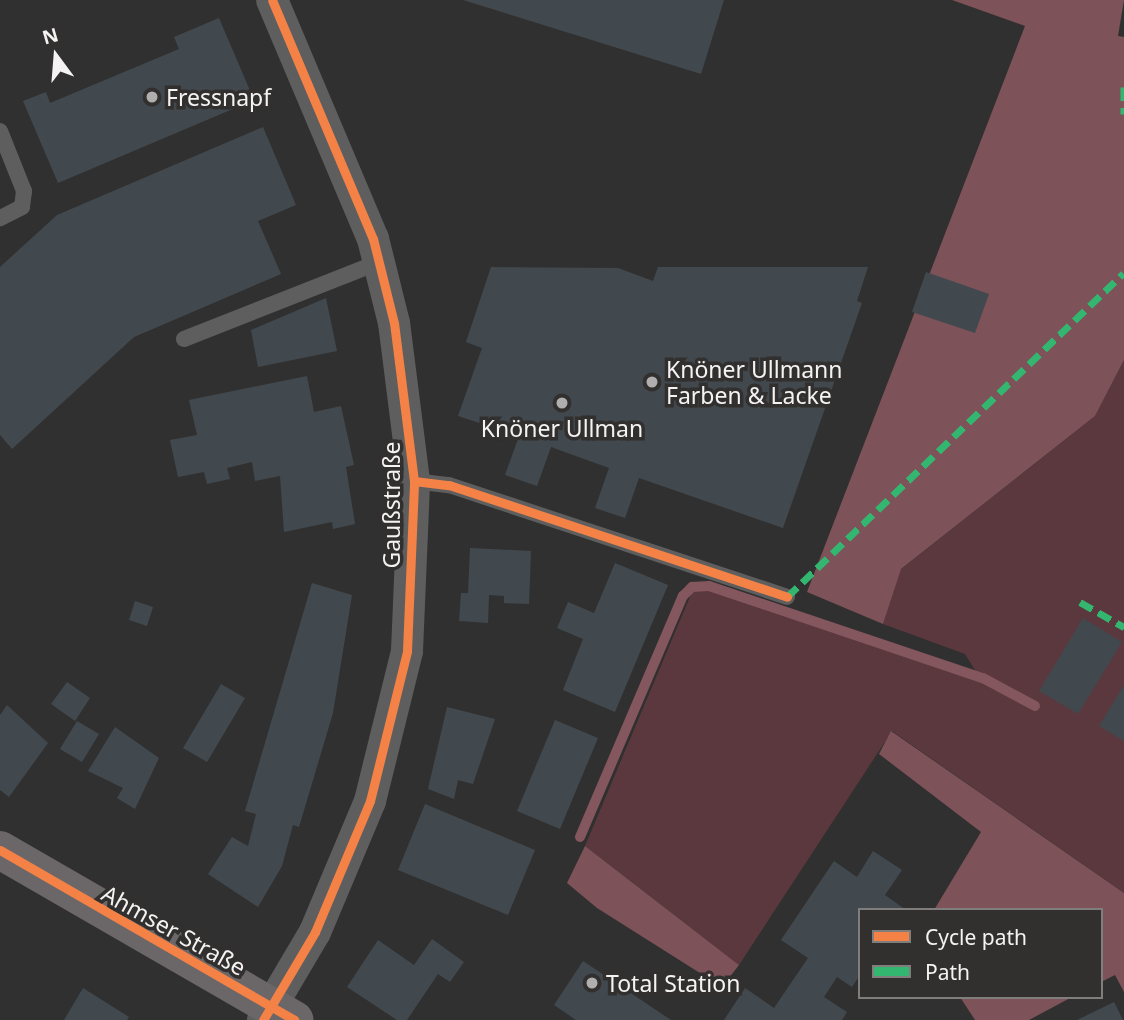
<!DOCTYPE html>
<meta charset="utf-8">
<style>
body{margin:0}
#map{position:relative;width:1124px;height:1020px;overflow:hidden;background:#313030;font-family:"Noto Sans",sans-serif}
div>[style]{position:absolute}
[style*='--x']{left:calc(var(--x)*1px);top:calc(var(--y)*1px);width:calc(var(--w)*1px);rotate:calc(var(--a)*1deg)}
.green>*{inset:0;background:#5b383e}
.forest>*{inset:0;background:#7d5259}
.stream>*{height:10px;margin:-5px;padding:0 5px;transform-origin:5px;border-radius:5px;background:#84565e}
.building>*{inset:0;background:#41494e}
.lane>*{height:16px;margin:-8px;padding:0 8px;transform-origin:8px;border-radius:8px;background:#5f5e5e}
.street>*{height:32px;margin:-16px;padding:0 16px;transform-origin:16px;border-radius:16px;background:#5f5e5e}
.secondary>*{height:38px;margin:-19px;padding:0 19px;transform-origin:19px;border-radius:19px;background:#6b6667}
.quiet>*{height:7px;margin-top:-3.5px;transform-origin:0;background:repeating-linear-gradient(90deg,#33b770 0 14px,transparent 0 21px)}
.cycleway>*{height:9px;margin:-4.5px;padding:0 4.5px;transform-origin:4.5px;border-radius:4.5px;background:#f48246}
.dots>*{width:19px;height:19px;translate:-50% -50%;box-sizing:border-box;border:4px solid #322f2f;border-radius:50%}
span{translate:-50% -50%;white-space:nowrap;text-align:center;line-height:1.15;-webkit-text-stroke:7px #322f2f;paint-order:stroke}
.poi-label{font-size:23px;color:#f5f2f3}
.left{translate:0 -50%;text-align:left}
.street-label{font-size:23px;color:#f5f2f3}
.legend{position:absolute;left:858px;top:908px;width:245px;height:91px;box-sizing:border-box;background:#322f2f;border:2px solid #807d7d;margin:0;padding:9px 12px;list-style:none;font-size:21px;color:#f5f2f3}
.legend li{display:flex;align-items:center;gap:14px;height:35px}
.legend b{width:35px;border:2px solid #807d7d}
.north{position:absolute;left:21px;top:21px;width:70px;height:70px;-webkit-text-stroke:5px #322f2f;paint-order:stroke;rotate:344deg;font-size:19px;font-weight:700;line-height:28px;text-align:center;color:#f5f2f3}
.north::after{content:'';display:block;margin:auto;width:24px;height:32px;background:#f5f2f3;clip-path:polygon(50% 0,100% 100%,50% 72%,0 100%)}
</style>
<div id="map">
<div class="green">
<i style="clip-path:polygon(1124px 360px,1124px 893px,892px 731px,739px 965px,585px 846px,692px 592px,708px 588px,981px 680px,965px 654px,883px 624px,900px 570px,1095px 416px)"></i>
</div>
<div class="forest">
<i style="clip-path:polygon(952px 0,1124px 0,1118px 36px,1124px 37px,1124px 360px,1095px 416px,901px 569px,883px 624px,807px 592px,1025px 26px)"></i>
<i style="clip-path:polygon(891px 731px,1124px 893px,1124px 992px,1115px 975px,1101px 982px,1101px 910px,934px 910px,981px 832px,879px 754px)"></i>
<i style="clip-path:polygon(585px 846px,739px 965px,722px 987px,597px 908px,567px 883px)"></i>
<i style="clip-path:polygon(960px 997px,1072px 997px,1029px 1020px,975px 1020px)"></i>
</div>
<div class="stream">
<i style="--x:580;--y:837;--w:262;--a:-66.9"></i>
<i style="--x:683;--y:596;--w:13;--a:-45"></i>
<i style="--x:692;--y:587;--w:17;--a:-3"></i>
<i style="--x:709;--y:586;--w:289;--a:18.6"></i>
<i style="--x:983;--y:678;--w:59;--a:28.3"></i>
</div>
<div class="building">
<i style="clip-path:polygon(463px 0,724px 0,701px 74px)"></i>
<i style="clip-path:polygon(219px 18px,254px 100px,58px 183px,23px 101px,46px 92px,50px 103px,179px 49px,174px 37px)"></i>
<i style="clip-path:polygon(263px 127px,296px 205px,258px 221px,281px 274px,134px 337px,12px 449px,0 435px,0 267px,57px 215px)"></i>
<i style="clip-path:polygon(491px 267px,618px 268px,653px 281px,658px 267px,868px 267px,857px 301px,862px 303px,783px 528px,639px 478px,625px 518px,595px 508px,609px 468px,551px 447px,537px 486px,505px 475px,519px 436px,458px 416px,482px 348px,466px 342px)"></i>
<i style="clip-path:polygon(926px 272px,989px 294px,975px 333px,912px 312px)"></i>
<i style="clip-path:polygon(326px 298px,337px 351px,258px 367px,251px 330px)"></i>
<i style="clip-path:polygon(307px 376px,314px 412px,341px 406px,354px 465px,346px 467px,355px 524px,333px 529px,332px 522px,284px 532px,280px 476px,255px 481px,252px 462px,227px 468px,230px 479px,207px 484px,204px 472px,178px 477px,170px 440px,197px 435px,189px 400px)"></i>
<i style="clip-path:polygon(470px 548px,531px 551px,529px 604px,504px 603px,504px 596px,489px 595px,488px 623px,459px 621px,461px 593px,468px 593px)"></i>
<i style="clip-path:polygon(615px 563px,668px 585px,615px 712px,563px 690px,583px 639px,557px 628px,568px 602px,594px 613px)"></i>
<i style="clip-path:polygon(312px 583px,352px 595px,333px 713px,299px 827px,293px 825px,282px 866px,258px 907px,208px 874px,232px 837px,248px 846px,256px 814px,245px 811px)"></i>
<i style="clip-path:polygon(135px 601px,153px 607px,147px 626px,129px 620px)"></i>
<i style="clip-path:polygon(1083px 618px,1122px 642px,1078px 714px,1039px 691px)"></i>
<i style="clip-path:polygon(67px 682px,90px 698px,75px 721px,51px 704px)"></i>
<i style="clip-path:polygon(221px 684px,245px 698px,207px 762px,183px 748px)"></i>
<i style="clip-path:polygon(1124px 685px,1124px 741px,1099px 726px)"></i>
<i style="clip-path:polygon(7px 705px,48px 743px,9px 797px,0 790px,0 715px)"></i>
<i style="clip-path:polygon(447px 707px,495px 719px,473px 784px,458px 780px,454px 799px,428px 789px)"></i>
<i style="clip-path:polygon(555px 720px,598px 738px,560px 829px,517px 811px)"></i>
<i style="clip-path:polygon(77px 721px,99px 734px,82px 762px,60px 749px)"></i>
<i style="clip-path:polygon(115px 727px,159px 758px,135px 809px,117px 798px,123px 788px,88px 771px)"></i>
<i style="clip-path:polygon(425px 804px,535px 850px,508px 915px,398px 870px)"></i>
<i style="clip-path:polygon(873px 851px,902px 870px,885px 895px,906px 910px,860px 910px,860px 975px,852px 987px,837px 977px,824px 997px,847px 1012px,842px 1020px,724px 1020px,745px 988px,774px 1008px,808px 958px,781px 940px,834px 861px,857px 877px)"></i>
<i style="clip-path:polygon(432px 939px,464px 962px,450px 982px,438px 974px,407px 1020px,397px 1020px,347px 987px,378px 940px,414px 965px)"></i>
<i style="clip-path:polygon(583px 961px,671px 1020px,576px 1020px,554px 1005px)"></i>
<i style="clip-path:polygon(83px 988px,129px 1017px,127px 1020px,64px 1020px)"></i>
<i style="clip-path:polygon(1114px 1002px,1123px 1020px,1077px 1020px)"></i>
</div>
<div class="lane">
<i style="--x:0;--y:131;--w:65;--a:68.2"></i>
<i style="--x:24;--y:191;--w:16;--a:97"></i>
<i style="--x:22;--y:207;--w:25;--a:153"></i>
<i style="--x:184;--y:339;--w:210;--a:-21.5"></i>
<i style="--x:414;--y:481;--w:35;--a:7"></i>
<i style="--x:449;--y:485;--w:356;--a:18.3"></i>
</div>
<div class="street">
<i style="--x:263;--y:1020;--w:102;--a:-59.4"></i>
<i style="--x:315;--y:932;--w:142;--a:-67.2"></i>
<i style="--x:370;--y:801;--w:154;--a:-76.1"></i>
<i style="--x:407;--y:651;--w:170;--a:-87.6"></i>
<i style="--x:414;--y:481;--w:159;--a:-97.2"></i>
<i style="--x:394;--y:323;--w:87;--a:-104"></i>
<i style="--x:373;--y:239;--w:259;--a:-112.9"></i>
</div>
<div class="secondary">
<i style="--x:0;--y:850;--w:340;--a:30"></i>
</div>
<div class="quiet">
<i style="--x:1124;--y:87;--w:27;--a:90"></i>
<i style="--x:787;--y:597;--w:467;--a:-43.9"></i>
<i style="--x:1080;--y:602;--w:51;--a:29.6"></i>
</div>
<div class="cycleway">
<i style="--x:414;--y:481;--w:35;--a:7"></i>
<i style="--x:449;--y:485;--w:356;--a:18.3"></i>
<i style="--x:0;--y:850;--w:340;--a:30"></i>
<i style="--x:263;--y:1020;--w:102;--a:-59.4"></i>
<i style="--x:315;--y:932;--w:142;--a:-67.2"></i>
<i style="--x:370;--y:801;--w:154;--a:-76.1"></i>
<i style="--x:407;--y:651;--w:170;--a:-87.6"></i>
<i style="--x:414;--y:481;--w:159;--a:-97.2"></i>
<i style="--x:394;--y:323;--w:87;--a:-104"></i>
<i style="--x:373;--y:239;--w:259;--a:-112.9"></i>
</div>
<div class="dots">
<i style="left:152px;top:97px;background:#b0aeaf"></i>
<i style="left:652px;top:382px;background:#b0aeaf"></i>
<i style="left:562px;top:403px;background:#b0aeaf"></i>
<i style="left:592px;top:983px;background:#b0aeaf"></i>
</div>
<div class="poi-label">
<span class="left" style="left:166px;top:97px">Fressnapf</span>
<span class="left" style="left:666px;top:382px">Knöner Ullmann<br>Farben &amp; Lacke</span>
<span style="left:562px;top:428px">Knöner Ullman</span>
<span class="left" style="left:606px;top:983px">Total Station</span>
</div>
<div class="street-label">
<span style="left:391px;top:505px;rotate:-90deg">Gaußstraße</span>
<span style="left:174px;top:930px;rotate:29deg">Ahmser Straße</span>
</div>
<ul class="legend">
<li><b style="height:9px;background:#f48246"></b>Cycle path</li>
<li><b style="height:9px;background:#33b770"></b>Path</li>
</ul>
<div class="north">N</div>
</div>
